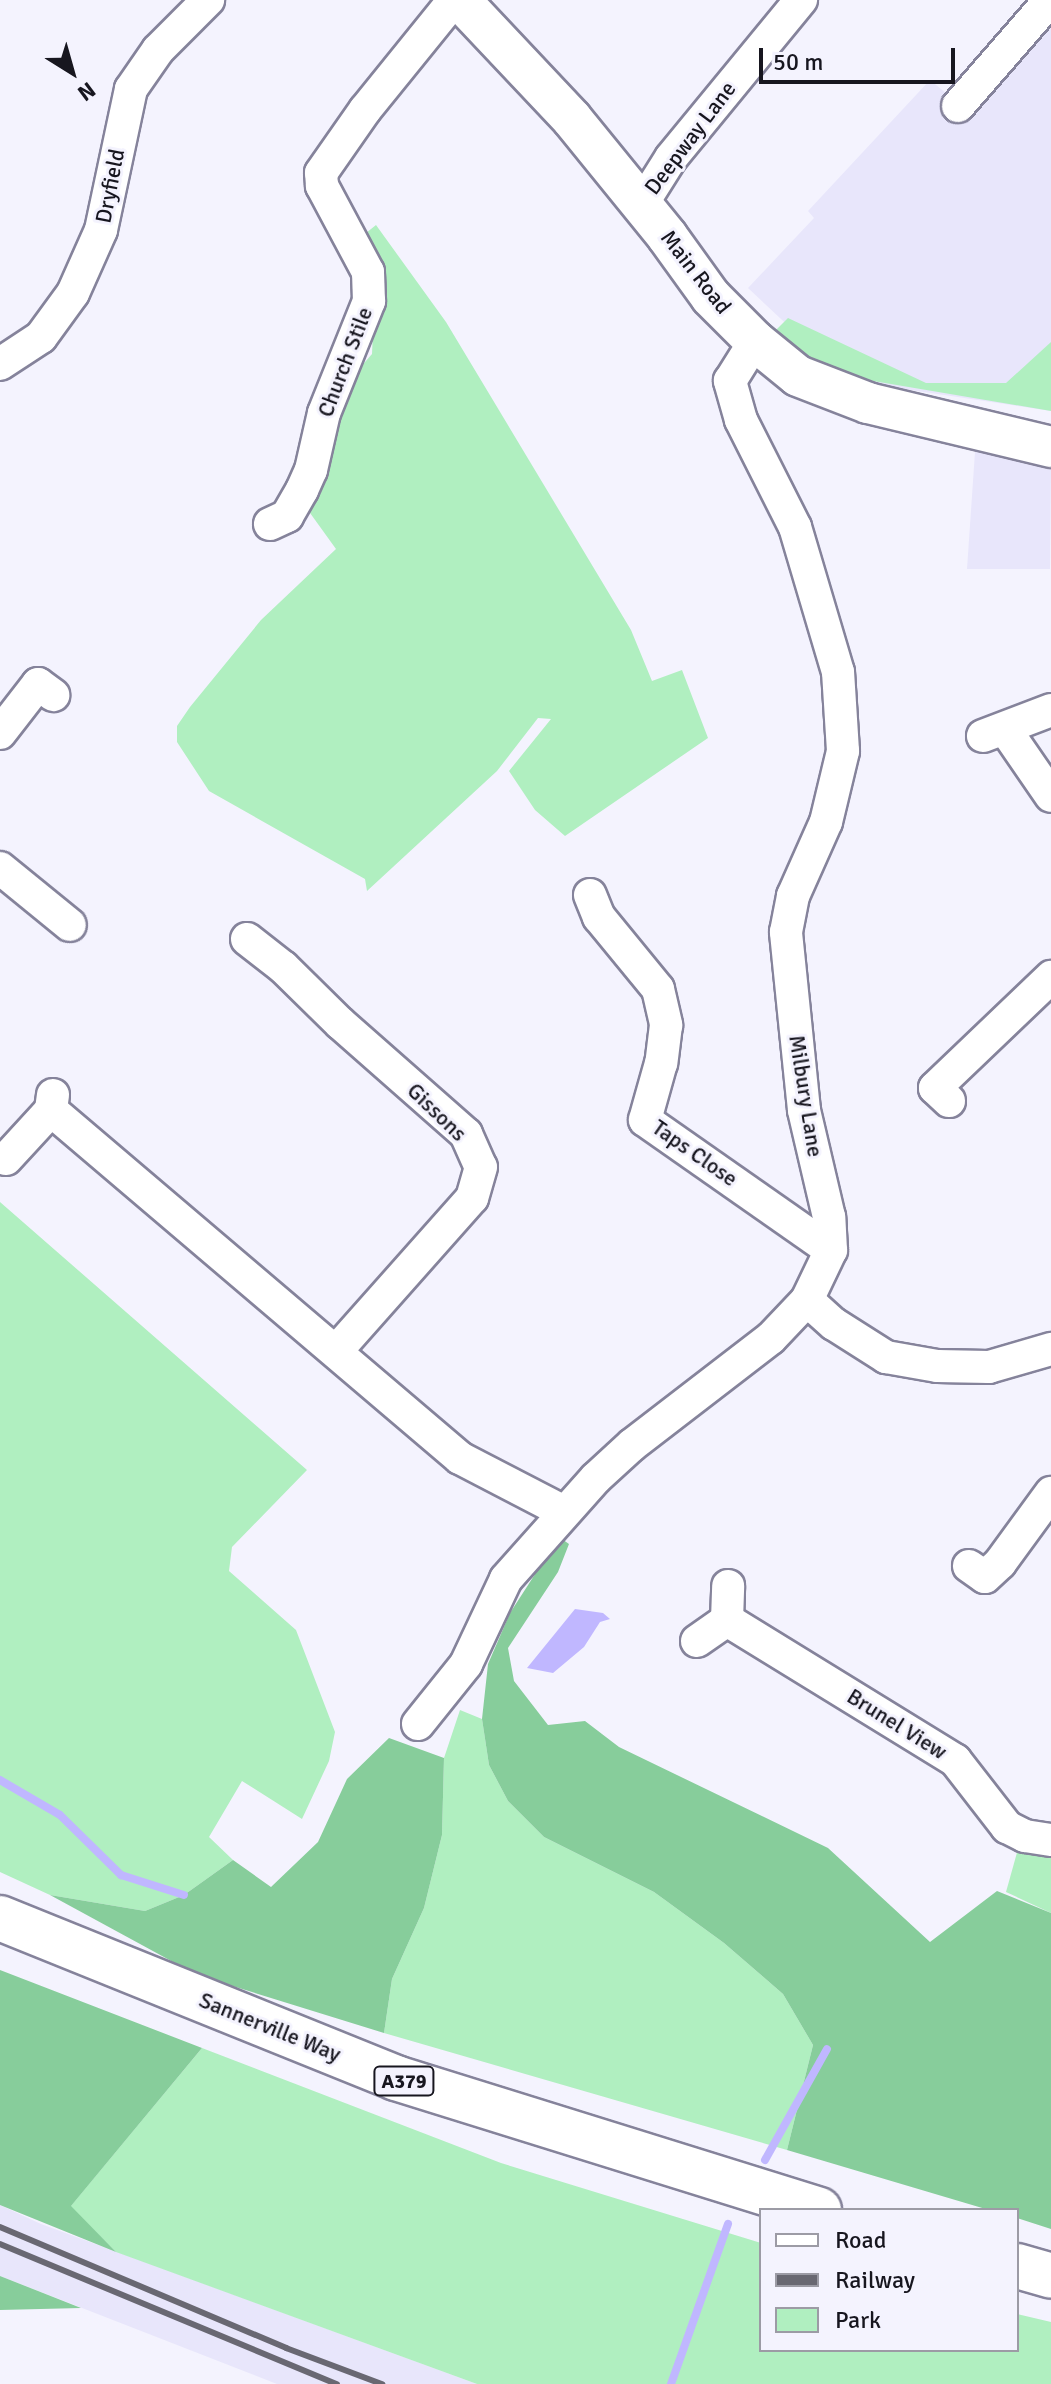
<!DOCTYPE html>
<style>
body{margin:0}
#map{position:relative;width:1051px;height:2384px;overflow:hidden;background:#f4f3fe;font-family:Signika,sans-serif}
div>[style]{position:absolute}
.built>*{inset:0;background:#e8e6fb}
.green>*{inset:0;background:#b0efc0}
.forest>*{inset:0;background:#87cd9b}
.water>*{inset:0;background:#c0b7ff}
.stream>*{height:8px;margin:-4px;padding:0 4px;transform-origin:4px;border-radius:4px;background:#c0b7ff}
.roads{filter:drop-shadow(2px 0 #85839b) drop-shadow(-2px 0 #85839b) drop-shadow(0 2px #85839b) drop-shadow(0 -2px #85839b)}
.minor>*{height:32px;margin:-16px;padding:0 16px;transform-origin:16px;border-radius:16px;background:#fff}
.tertiary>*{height:40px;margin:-20px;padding:0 20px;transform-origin:20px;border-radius:20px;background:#fff}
.primary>*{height:44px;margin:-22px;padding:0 22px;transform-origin:22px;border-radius:22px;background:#fff}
.rail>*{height:6px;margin:-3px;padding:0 3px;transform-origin:3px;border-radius:3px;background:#696872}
span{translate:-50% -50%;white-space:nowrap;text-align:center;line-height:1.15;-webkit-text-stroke:6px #f4f3fe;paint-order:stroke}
.shield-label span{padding:2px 6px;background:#f4f3fe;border:2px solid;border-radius:6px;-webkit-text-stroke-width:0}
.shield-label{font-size:20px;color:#17161f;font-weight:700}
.street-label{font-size:22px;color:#17161f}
.legend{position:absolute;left:759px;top:2208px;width:260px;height:144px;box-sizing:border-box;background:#f4f3fe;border:2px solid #9c9ba5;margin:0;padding:10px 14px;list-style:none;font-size:24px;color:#17161f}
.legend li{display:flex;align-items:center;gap:16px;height:40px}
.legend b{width:40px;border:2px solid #9c9ba5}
.north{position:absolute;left:32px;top:32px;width:80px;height:80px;-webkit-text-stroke:6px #f4f3fe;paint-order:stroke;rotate:143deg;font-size:22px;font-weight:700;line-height:32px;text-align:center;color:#17161f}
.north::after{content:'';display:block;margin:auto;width:28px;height:36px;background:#17161f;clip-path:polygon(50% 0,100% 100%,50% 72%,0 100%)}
.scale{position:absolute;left:759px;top:48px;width:196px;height:36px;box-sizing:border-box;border:4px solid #17161f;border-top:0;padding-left:10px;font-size:24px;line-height:28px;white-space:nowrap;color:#17161f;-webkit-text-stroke:6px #f4f3fe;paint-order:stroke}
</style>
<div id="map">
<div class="built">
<i style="clip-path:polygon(1051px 10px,1051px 411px,884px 386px,796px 333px,748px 288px,814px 218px,808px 211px,930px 80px,963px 107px)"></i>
<i style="clip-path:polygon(975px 452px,1051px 460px,1050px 569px,967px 569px)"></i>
<i style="clip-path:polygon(0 2205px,41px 2224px,477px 2384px,277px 2384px,0 2276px)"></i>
</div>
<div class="green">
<i style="clip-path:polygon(376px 225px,446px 322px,631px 630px,652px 681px,682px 670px,708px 738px,565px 836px,535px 810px,509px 771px,551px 719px,538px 718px,497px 771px,367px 891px,365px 879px,209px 791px,177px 742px,177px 726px,190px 707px,261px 620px,336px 549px,305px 506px,331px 455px,328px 446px,344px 386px,372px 354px,373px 331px,361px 237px)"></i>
<i style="clip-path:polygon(788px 318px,926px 383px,1006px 383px,1051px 342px,1051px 411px,814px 371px,772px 334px)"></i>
<i style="clip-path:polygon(0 1202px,307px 1470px,232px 1547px,229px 1571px,296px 1630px,335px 1732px,329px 1761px,302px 1819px,242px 1781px,209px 1837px,233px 1860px,184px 1895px,145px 1911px,50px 1895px,0 1872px)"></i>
<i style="clip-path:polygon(460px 1710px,482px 1719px,489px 1765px,508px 1801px,544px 1837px,654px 1892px,724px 1943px,783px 1994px,813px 2045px,787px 2150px,384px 2033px,392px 1979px,424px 1908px,442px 1835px,444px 1758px)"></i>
<i style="clip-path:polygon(1018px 1849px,1051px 1852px,1051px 1913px,1006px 1892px)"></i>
<i style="clip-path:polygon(202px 2048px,501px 2163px,761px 2243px,761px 2350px,1017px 2350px,1017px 2314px,1051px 2322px,1051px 2384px,477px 2384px,116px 2252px,70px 2207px)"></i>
</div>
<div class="forest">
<i style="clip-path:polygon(559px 1537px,569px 1544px,558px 1572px,508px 1648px,514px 1681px,548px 1725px,585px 1721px,619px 1747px,828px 1848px,930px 1942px,997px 1891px,1051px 1913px,1051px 2229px,1017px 2218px,1017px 2210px,989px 2210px,787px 2150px,813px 2045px,783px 1994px,724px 1943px,654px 1892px,544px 1837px,508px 1801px,489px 1765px,482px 1719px,488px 1664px,510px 1613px)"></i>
<i style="clip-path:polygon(389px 1738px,444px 1758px,442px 1835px,424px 1908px,392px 1979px,384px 2033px,197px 1975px,50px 1895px,145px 1911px,184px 1895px,233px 1860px,271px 1887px,318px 1842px,347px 1779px)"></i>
<i style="clip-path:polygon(0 1970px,202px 2048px,71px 2206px,116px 2252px,0 2205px)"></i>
<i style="clip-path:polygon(0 2276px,81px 2308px,0 2310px)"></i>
</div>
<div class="water">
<i style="clip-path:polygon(575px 1609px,603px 1613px,610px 1619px,600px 1622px,584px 1647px,553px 1673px,527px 1668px)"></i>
</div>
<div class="stream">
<i style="left:0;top:1780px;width:69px;rotate:30.3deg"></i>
<i style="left:60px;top:1815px;width:86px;rotate:44.5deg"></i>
<i style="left:121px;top:1875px;width:66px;rotate:17.6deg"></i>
<i style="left:765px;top:2160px;width:127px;rotate:-60.8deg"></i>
<i style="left:671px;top:2384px;width:170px;rotate:-70.4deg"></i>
</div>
<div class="roads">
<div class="minor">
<i style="left:958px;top:106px;width:140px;rotate:-49deg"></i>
<i style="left:642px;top:204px;width:54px;rotate:-57.8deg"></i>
<i style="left:671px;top:158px;width:205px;rotate:-50.6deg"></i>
<i style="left:0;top:364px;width:49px;rotate:-33.4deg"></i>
<i style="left:41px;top:337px;width:54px;rotate:-54deg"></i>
<i style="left:73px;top:293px;width:69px;rotate:-66deg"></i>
<i style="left:101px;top:230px;width:144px;rotate:-78deg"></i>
<i style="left:131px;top:89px;width:47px;rotate:-55.3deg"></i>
<i style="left:158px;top:50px;width:71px;rotate:-45deg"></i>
<i style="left:270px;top:524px;width:19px;rotate:-25deg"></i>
<i style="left:287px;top:516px;width:30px;rotate:-60deg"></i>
<i style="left:302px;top:490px;width:22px;rotate:-66deg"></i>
<i style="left:311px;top:470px;width:58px;rotate:-77.2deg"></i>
<i style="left:324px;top:413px;width:121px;rotate:-68.1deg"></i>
<i style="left:369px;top:301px;width:29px;rotate:-92deg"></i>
<i style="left:368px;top:272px;width:98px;rotate:-118.1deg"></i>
<i style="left:322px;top:186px;width:13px;rotate:-94deg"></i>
<i style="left:321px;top:173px;width:77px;rotate:-55.1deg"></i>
<i style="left:365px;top:110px;width:141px;rotate:-51deg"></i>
<i style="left:1005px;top:729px;width:81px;rotate:55.5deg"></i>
<i style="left:0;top:733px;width:62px;rotate:-52.2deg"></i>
<i style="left:38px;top:684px;width:19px;rotate:36deg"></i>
<i style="left:983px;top:736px;width:73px;rotate:-20.9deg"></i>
<i style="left:0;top:868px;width:90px;rotate:39.2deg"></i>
<i style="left:590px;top:895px;width:24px;rotate:68deg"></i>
<i style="left:599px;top:917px;width:93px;rotate:50.7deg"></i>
<i style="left:658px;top:989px;width:37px;rotate:77deg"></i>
<i style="left:666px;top:1025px;width:38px;rotate:97deg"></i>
<i style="left:661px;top:1063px;width:59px;rotate:105.7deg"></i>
<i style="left:645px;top:1120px;width:227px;rotate:35deg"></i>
<i style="left:247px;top:939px;width:46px;rotate:37.9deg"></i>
<i style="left:283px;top:967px;width:80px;rotate:44.5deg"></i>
<i style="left:340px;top:1023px;width:168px;rotate:41.4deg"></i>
<i style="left:466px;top:1134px;width:36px;rotate:66deg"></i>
<i style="left:481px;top:1167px;width:32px;rotate:106deg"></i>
<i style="left:472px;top:1198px;width:205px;rotate:131.6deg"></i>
<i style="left:53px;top:1095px;width:15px;rotate:98deg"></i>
<i style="left:51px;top:1110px;width:537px;rotate:40.39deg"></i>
<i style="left:460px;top:1458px;width:117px;rotate:27.4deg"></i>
<i style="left:949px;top:1101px;width:19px;rotate:-137deg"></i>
<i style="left:935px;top:1088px;width:161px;rotate:-43.7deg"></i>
<i style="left:6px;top:1159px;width:67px;rotate:-47.4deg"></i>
<i style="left:807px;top:1300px;width:36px;rotate:42deg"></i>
<i style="left:834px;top:1324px;width:62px;rotate:32.4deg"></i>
<i style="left:886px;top:1357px;width:52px;rotate:10deg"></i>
<i style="left:937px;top:1366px;width:52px;rotate:1.1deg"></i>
<i style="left:989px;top:1367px;width:65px;rotate:-16.2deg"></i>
<i style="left:969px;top:1566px;width:19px;rotate:35deg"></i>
<i style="left:985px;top:1577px;width:21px;rotate:-43deg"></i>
<i style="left:1000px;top:1563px;width:87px;rotate:-53.9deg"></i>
<i style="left:727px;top:1620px;width:34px;rotate:-88deg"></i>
<i style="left:697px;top:1641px;width:37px;rotate:-35deg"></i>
<i style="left:727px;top:1620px;width:268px;rotate:31.6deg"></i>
<i style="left:955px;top:1760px;width:85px;rotate:52.2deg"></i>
<i style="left:1007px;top:1827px;width:20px;rotate:27deg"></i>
<i style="left:1025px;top:1836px;width:26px;rotate:9deg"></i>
<i style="left:418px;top:1724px;width:77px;rotate:-51.3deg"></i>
<i style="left:466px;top:1664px;width:94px;rotate:-64.8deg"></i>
<i style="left:506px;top:1579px;width:135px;rotate:-48.3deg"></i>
<i style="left:596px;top:1478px;width:49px;rotate:-42.5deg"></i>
<i style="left:632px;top:1445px;width:175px;rotate:-37.6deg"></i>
<i style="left:771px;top:1338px;width:52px;rotate:-46.5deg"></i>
<i style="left:807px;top:1300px;width:55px;rotate:-64.4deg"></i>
<i style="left:831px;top:1250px;width:33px;rotate:-93deg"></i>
<i style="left:829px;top:1217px;width:110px;rotate:-103.2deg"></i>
<i style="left:804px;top:1110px;width:179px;rotate:-95.8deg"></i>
<i style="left:786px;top:932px;width:37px;rotate:-79deg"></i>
<i style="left:793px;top:896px;width:81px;rotate:-66deg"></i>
<i style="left:826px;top:822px;width:73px;rotate:-76.5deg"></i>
<i style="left:843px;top:751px;width:79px;rotate:-93.6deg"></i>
<i style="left:838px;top:672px;width:151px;rotate:-106.5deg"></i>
<i style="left:795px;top:527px;width:120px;rotate:-116.8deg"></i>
<i style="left:741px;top:420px;width:41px;rotate:-105.8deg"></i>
<i style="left:730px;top:381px;width:47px;rotate:-58deg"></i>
</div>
<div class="tertiary">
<i style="left:460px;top:0;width:163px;rotate:46.7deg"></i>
<i style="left:572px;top:119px;width:151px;rotate:50.9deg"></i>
<i style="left:667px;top:236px;width:75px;rotate:54.2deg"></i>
<i style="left:711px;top:297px;width:62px;rotate:45deg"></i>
<i style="left:755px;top:341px;width:55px;rotate:39.1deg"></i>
<i style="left:798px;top:376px;width:75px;rotate:21.1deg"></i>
<i style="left:868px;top:403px;width:188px;rotate:13.5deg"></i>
</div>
<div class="primary">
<i style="left:0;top:1918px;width:427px;rotate:22deg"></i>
<i style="left:396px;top:2078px;width:443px;rotate:17.3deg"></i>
<i style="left:1017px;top:2266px;width:35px;rotate:16deg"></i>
</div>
</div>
<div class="rail">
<i style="left:0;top:2227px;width:311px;rotate:22.9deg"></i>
<i style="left:286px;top:2348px;width:103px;rotate:20.6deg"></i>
<i style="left:0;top:2244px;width:365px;rotate:22.6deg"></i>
</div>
<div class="shield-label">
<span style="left:404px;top:2081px">A379</span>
</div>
<div class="street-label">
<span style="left:690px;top:138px;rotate:-53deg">Deepway Lane</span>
<span style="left:110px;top:186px;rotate:-79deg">Dryfield</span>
<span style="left:696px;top:272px;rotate:52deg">Main Road</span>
<span style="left:345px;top:362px;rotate:-69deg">Church Stile</span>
<span style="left:806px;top:1096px;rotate:81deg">Milbury Lane</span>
<span style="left:437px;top:1112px;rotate:44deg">Gissons</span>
<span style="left:695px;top:1153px;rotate:35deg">Taps Close</span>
<span style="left:897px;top:1724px;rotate:32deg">Brunel View</span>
<span style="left:270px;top:2027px;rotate:22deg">Sannerville Way</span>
</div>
<ul class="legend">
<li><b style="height:10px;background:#fff"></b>Road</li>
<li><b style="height:10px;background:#696872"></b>Railway</li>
<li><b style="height:22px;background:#b0efc0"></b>Park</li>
</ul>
<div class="north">N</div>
<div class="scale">50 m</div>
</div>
